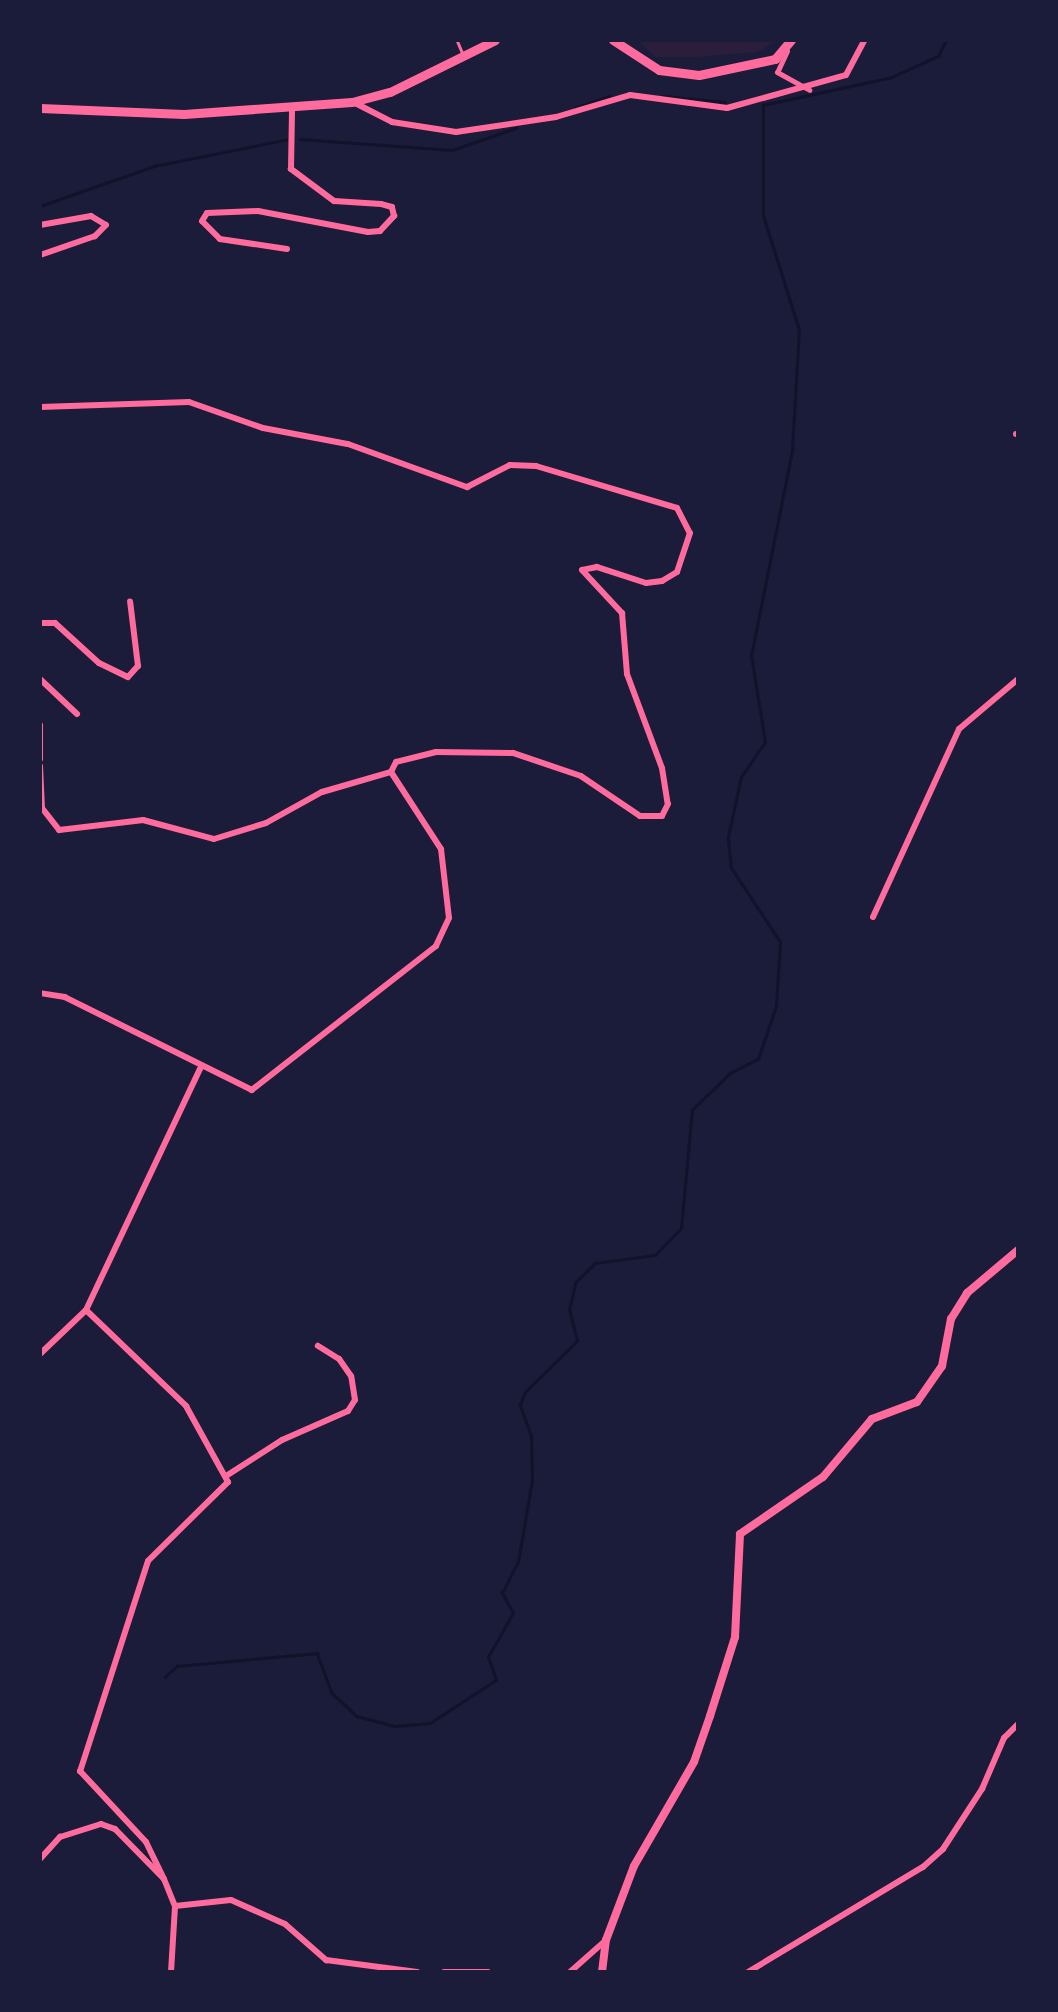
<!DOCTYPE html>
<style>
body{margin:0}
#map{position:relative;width:1058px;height:2012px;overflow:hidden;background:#1b1b3a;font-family:"Source Sans 3",sans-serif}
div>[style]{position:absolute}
.green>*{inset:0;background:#2a1e3b}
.stream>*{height:2.5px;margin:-1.25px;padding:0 1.25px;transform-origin:1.25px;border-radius:1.25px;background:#12122b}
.service>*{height:2.5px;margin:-1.25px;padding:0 1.25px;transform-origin:1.25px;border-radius:1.25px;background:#ff6b9d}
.pedestrian>*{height:5px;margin:-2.5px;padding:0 2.5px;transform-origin:2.5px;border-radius:2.5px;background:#ff6b9d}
.minor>*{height:6px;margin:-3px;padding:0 3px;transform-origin:3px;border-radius:3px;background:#ff6b9d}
.tertiary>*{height:8px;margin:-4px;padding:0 4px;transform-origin:4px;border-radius:4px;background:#ff6b9d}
.secondary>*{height:9px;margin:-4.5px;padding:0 4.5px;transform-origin:4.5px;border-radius:4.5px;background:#ff6b9d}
span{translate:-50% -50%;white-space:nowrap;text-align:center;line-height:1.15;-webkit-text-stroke:8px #1b1b3a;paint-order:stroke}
.frame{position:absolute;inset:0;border:42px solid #1b1b3a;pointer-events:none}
</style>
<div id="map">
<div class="green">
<i style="clip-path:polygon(637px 40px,778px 40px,757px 52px,697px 57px,656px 57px)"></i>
</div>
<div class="stream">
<i style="left:663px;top:96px;width:62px;rotate:5.5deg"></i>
<i style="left:575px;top:108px;width:37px;rotate:-19deg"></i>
<i style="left:300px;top:139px;width:152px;rotate:4.1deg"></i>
<i style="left:452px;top:150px;width:68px;rotate:-19deg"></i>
<i style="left:40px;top:206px;width:121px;rotate:-19.3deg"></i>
<i style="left:154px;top:166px;width:138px;rotate:-11.3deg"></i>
<i style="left:165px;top:1677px;width:16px;rotate:-43deg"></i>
<i style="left:177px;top:1666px;width:141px;rotate:-5.3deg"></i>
<i style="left:317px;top:1653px;width:43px;rotate:69.4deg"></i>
<i style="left:332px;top:1693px;width:34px;rotate:43deg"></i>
<i style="left:357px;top:1716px;width:39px;rotate:15deg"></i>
<i style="left:395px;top:1726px;width:35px;rotate:-5deg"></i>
<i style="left:430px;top:1723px;width:79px;rotate:-33.1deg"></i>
<i style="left:496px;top:1680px;width:24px;rotate:-109deg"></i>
<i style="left:488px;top:1657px;width:51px;rotate:-60.4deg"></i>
<i style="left:513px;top:1613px;width:23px;rotate:-119deg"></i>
<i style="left:502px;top:1593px;width:35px;rotate:-63deg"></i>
<i style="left:518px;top:1562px;width:83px;rotate:-80.3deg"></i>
<i style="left:532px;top:1480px;width:44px;rotate:-91.3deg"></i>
<i style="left:531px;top:1436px;width:33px;rotate:-110deg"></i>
<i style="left:520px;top:1405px;width:14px;rotate:-69deg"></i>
<i style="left:525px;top:1392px;width:73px;rotate:-44.4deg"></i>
<i style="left:577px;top:1341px;width:32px;rotate:-104deg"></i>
<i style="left:569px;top:1310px;width:28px;rotate:-77deg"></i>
<i style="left:575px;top:1283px;width:28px;rotate:-45deg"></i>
<i style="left:595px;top:1263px;width:61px;rotate:-7.6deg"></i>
<i style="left:655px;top:1255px;width:37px;rotate:-46deg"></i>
<i style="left:681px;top:1228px;width:119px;rotate:-84.7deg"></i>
<i style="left:692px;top:1110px;width:53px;rotate:-44.2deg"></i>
<i style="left:730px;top:1073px;width:31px;rotate:-27deg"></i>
<i style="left:758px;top:1059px;width:56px;rotate:-71.2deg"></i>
<i style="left:776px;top:1006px;width:64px;rotate:-86.4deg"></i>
<i style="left:780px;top:942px;width:89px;rotate:-123.5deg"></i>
<i style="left:731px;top:868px;width:31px;rotate:-96deg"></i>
<i style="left:728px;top:837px;width:61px;rotate:-77.8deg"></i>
<i style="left:741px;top:777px;width:42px;rotate:-55.6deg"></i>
<i style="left:765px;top:742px;width:87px;rotate:-99.2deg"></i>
<i style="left:751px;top:656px;width:210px;rotate:-78.7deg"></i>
<i style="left:792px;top:450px;width:120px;rotate:-86.7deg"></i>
<i style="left:799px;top:330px;width:120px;rotate:-107.5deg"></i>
<i style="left:763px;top:216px;width:111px;rotate:-90deg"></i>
<i style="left:763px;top:105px;width:132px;rotate:-12.2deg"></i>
<i style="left:892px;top:77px;width:51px;rotate:-24.5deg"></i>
<i style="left:938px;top:56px;width:18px;rotate:-63deg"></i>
</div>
<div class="service">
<i style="left:457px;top:40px;width:15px;rotate:67deg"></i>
</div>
<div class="pedestrian">
<i style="left:787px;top:51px;width:23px;rotate:115deg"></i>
<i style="left:777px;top:72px;width:37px;rotate:29deg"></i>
</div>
<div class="minor">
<i style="left:355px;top:103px;width:42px;rotate:27.2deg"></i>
<i style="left:392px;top:122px;width:65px;rotate:8.9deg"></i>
<i style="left:456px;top:132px;width:101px;rotate:-8.5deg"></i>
<i style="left:556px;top:117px;width:77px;rotate:-16.6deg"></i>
<i style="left:630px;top:95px;width:98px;rotate:7.6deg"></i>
<i style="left:727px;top:108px;width:123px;rotate:-15.5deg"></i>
<i style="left:846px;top:75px;width:40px;rotate:-62deg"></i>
<i style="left:40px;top:225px;width:52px;rotate:-10deg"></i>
<i style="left:91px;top:216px;width:17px;rotate:31deg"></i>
<i style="left:106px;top:225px;width:16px;rotate:135deg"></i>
<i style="left:95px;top:236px;width:58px;rotate:160.9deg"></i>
<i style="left:287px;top:249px;width:68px;rotate:-171.5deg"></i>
<i style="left:220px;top:239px;width:25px;rotate:-135deg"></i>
<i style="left:202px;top:221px;width:9px;rotate:-58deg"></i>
<i style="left:207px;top:213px;width:51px;rotate:-2.2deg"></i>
<i style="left:258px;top:211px;width:112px;rotate:10.8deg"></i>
<i style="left:368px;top:232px;width:12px;rotate:-5deg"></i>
<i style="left:380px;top:231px;width:21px;rotate:-47deg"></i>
<i style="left:394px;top:216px;width:9px;rotate:-103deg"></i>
<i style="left:392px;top:207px;width:11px;rotate:-165deg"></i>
<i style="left:381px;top:204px;width:47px;rotate:-176.3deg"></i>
<i style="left:334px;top:201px;width:54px;rotate:-143.3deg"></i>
<i style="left:291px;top:169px;width:60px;rotate:-89deg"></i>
<i style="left:40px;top:407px;width:149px;rotate:-1.9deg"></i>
<i style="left:189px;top:402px;width:78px;rotate:19.4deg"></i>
<i style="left:263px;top:428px;width:86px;rotate:10.7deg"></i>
<i style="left:348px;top:444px;width:127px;rotate:19.9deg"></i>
<i style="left:467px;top:487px;width:48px;rotate:-27.1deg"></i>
<i style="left:510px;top:465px;width:26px;rotate:2deg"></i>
<i style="left:536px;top:466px;width:147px;rotate:16.6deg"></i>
<i style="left:677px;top:508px;width:28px;rotate:63deg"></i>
<i style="left:690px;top:533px;width:41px;rotate:108.4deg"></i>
<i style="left:677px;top:572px;width:17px;rotate:149deg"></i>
<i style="left:662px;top:581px;width:16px;rotate:173deg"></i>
<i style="left:646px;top:583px;width:52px;rotate:-161.9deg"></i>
<i style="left:597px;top:567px;width:15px;rotate:169deg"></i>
<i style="left:582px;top:570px;width:59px;rotate:47.1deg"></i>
<i style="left:622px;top:613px;width:61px;rotate:85.3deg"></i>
<i style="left:627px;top:674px;width:100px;rotate:69.6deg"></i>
<i style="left:662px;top:768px;width:36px;rotate:81deg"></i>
<i style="left:668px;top:804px;width:13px;rotate:117deg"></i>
<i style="left:662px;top:816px;width:22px;rotate:180deg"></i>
<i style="left:640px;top:816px;width:71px;rotate:-145.9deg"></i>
<i style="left:581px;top:776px;width:72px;rotate:-161.3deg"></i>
<i style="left:513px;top:753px;width:77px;rotate:-179.3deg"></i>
<i style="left:436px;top:752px;width:41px;rotate:166deg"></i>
<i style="left:396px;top:762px;width:11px;rotate:117deg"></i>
<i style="left:391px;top:772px;width:92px;rotate:57deg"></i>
<i style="left:441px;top:849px;width:69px;rotate:83.4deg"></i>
<i style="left:449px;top:918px;width:31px;rotate:115deg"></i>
<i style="left:436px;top:946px;width:234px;rotate:142deg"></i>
<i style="left:252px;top:1090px;width:209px;rotate:-153.6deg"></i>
<i style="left:65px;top:997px;width:25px;rotate:-171deg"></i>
<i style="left:1016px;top:434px;width:2px"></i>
<i style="left:40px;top:623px;width:15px"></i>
<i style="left:55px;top:623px;width:59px;rotate:42.3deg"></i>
<i style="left:99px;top:663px;width:32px;rotate:26deg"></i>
<i style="left:128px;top:677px;width:15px;rotate:-48deg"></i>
<i style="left:138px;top:666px;width:65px;rotate:-97deg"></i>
<i style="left:40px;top:679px;width:51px;rotate:43.4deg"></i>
<i style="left:40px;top:725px;width:34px;rotate:90deg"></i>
<i style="left:40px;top:766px;width:42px;rotate:87.3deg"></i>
<i style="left:42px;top:808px;width:28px;rotate:52deg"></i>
<i style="left:59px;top:830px;width:85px;rotate:-6.8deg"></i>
<i style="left:143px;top:820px;width:73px;rotate:15deg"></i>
<i style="left:214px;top:839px;width:54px;rotate:-17.1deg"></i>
<i style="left:266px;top:823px;width:64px;rotate:-29deg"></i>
<i style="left:322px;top:792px;width:72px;rotate:-16.2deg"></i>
<i style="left:873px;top:917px;width:207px;rotate:-65.4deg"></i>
<i style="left:959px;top:729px;width:77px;rotate:-40.3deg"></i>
<i style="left:86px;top:1310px;width:139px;rotate:43.8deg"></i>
<i style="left:186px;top:1406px;width:87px;rotate:61.1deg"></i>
<i style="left:228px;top:1482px;width:112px;rotate:135.4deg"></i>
<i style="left:148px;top:1561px;width:221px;rotate:107.9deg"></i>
<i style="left:80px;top:1771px;width:97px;rotate:47.1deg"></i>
<i style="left:146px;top:1842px;width:41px;rotate:64.1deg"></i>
<i style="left:40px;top:1354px;width:64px;rotate:-43.7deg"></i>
<i style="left:86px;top:1310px;width:267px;rotate:-64.7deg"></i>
<i style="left:226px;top:1476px;width:67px;rotate:-32.7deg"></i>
<i style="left:282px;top:1440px;width:72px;rotate:-23.7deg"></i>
<i style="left:348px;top:1411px;width:13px;rotate:-58deg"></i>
<i style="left:355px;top:1400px;width:24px;rotate:-99deg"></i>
<i style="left:351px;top:1376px;width:21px;rotate:-125deg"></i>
<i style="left:339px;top:1359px;width:25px;rotate:-148deg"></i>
<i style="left:40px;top:1859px;width:30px;rotate:-48deg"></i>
<i style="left:60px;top:1837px;width:43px;rotate:-17.6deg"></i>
<i style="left:101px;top:1824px;width:15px;rotate:20deg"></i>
<i style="left:115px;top:1829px;width:70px;rotate:45.6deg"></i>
<i style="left:164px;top:1879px;width:29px;rotate:68deg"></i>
<i style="left:175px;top:1906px;width:56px;rotate:-6.1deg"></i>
<i style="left:231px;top:1900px;width:59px;rotate:24deg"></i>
<i style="left:285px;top:1924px;width:55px;rotate:41.3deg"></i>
<i style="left:326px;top:1960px;width:92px;rotate:7.5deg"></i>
<i style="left:171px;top:1972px;width:66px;rotate:-86.5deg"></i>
<i style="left:444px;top:1972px;width:44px"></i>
<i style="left:570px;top:1972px;width:48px;rotate:-41.6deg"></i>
<i style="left:748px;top:1972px;width:204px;rotate:-31deg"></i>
<i style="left:923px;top:1867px;width:27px;rotate:-42deg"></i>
<i style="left:943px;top:1849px;width:72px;rotate:-57deg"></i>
<i style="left:982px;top:1789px;width:56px;rotate:-66.7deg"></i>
<i style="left:1004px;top:1738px;width:20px;rotate:-45deg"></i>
</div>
<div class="tertiary">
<i style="left:602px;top:1972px;width:32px;rotate:-83deg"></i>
<i style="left:606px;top:1940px;width:79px;rotate:-69.3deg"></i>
<i style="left:634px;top:1866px;width:120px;rotate:-60deg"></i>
<i style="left:694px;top:1762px;width:49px;rotate:-70.8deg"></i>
<i style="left:710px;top:1716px;width:83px;rotate:-72.4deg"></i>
<i style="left:735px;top:1637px;width:103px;rotate:-87.2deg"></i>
<i style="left:740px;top:1534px;width:101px;rotate:-34.5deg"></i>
<i style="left:823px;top:1477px;width:76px;rotate:-49.8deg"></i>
<i style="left:872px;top:1419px;width:48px;rotate:-20.7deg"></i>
<i style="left:917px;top:1402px;width:44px;rotate:-55.2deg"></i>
<i style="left:942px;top:1366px;width:48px;rotate:-79.2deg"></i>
<i style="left:951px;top:1319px;width:31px;rotate:-58deg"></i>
<i style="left:967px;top:1293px;width:67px;rotate:-40.1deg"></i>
</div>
<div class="secondary">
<i style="left:613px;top:40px;width:55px;rotate:33.1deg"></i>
<i style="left:659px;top:70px;width:40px;rotate:7.1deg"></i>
<i style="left:699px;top:75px;width:78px;rotate:-11.9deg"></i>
<i style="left:775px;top:59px;width:25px;rotate:-50deg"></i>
<i style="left:40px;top:108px;width:144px;rotate:2.4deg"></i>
<i style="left:184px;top:114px;width:168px;rotate:-4.1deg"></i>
<i style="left:352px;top:102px;width:39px;rotate:-15deg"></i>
<i style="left:390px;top:92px;width:117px;rotate:-26.3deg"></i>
</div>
<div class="frame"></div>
</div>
